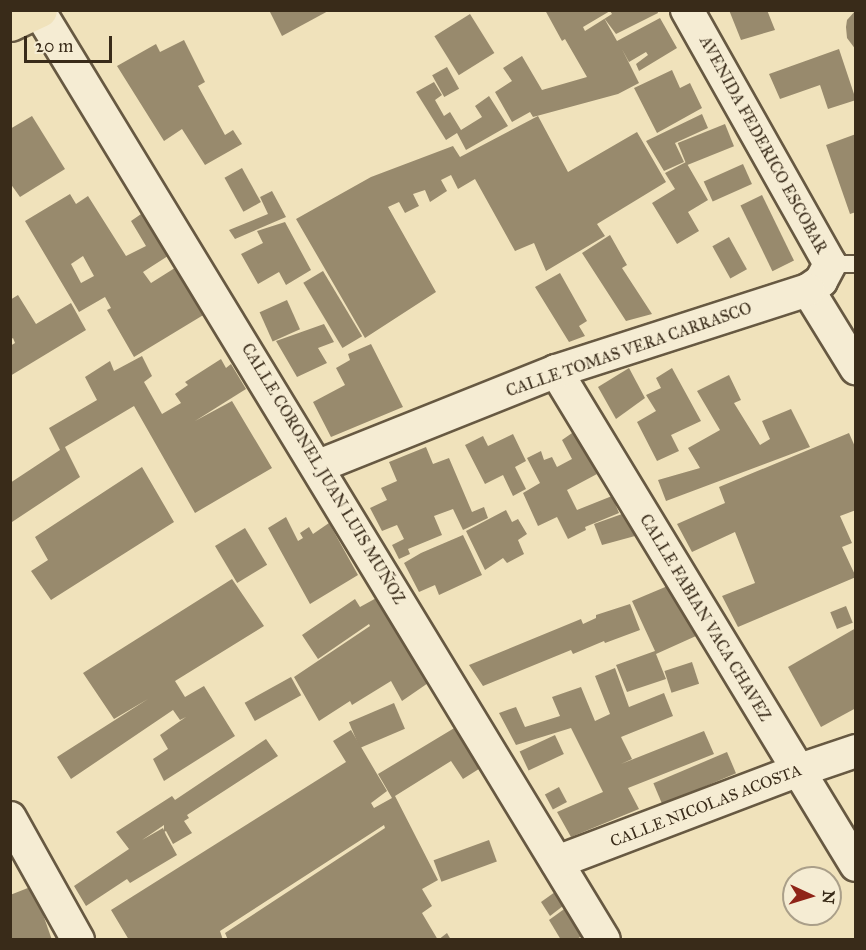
<!DOCTYPE html>
<meta charset="utf-8">
<style>
body{margin:0}
#map{position:relative;width:866px;height:950px;overflow:hidden;background:#f0e2bb;font-family:"IM FELL Great Primer",serif}
div>[style]{position:absolute}
.building>*{inset:0;background:#988a6d;transform-origin:0 0}
.roads{filter:drop-shadow(2px 0 #675942) drop-shadow(-2px 0 #675942) drop-shadow(0 2px #675942) drop-shadow(0 -2px #675942)}
.lane>*{height:16px;margin:-8px;padding:0 8px;transform-origin:8px;border-radius:8px;background:#f5ecd3}
.street>*{height:32px;margin:-16px;padding:0 16px;transform-origin:16px;border-radius:16px;background:#f5ecd3}
.highway>*{height:33px;margin:-16.5px;padding:0 16.5px;transform-origin:16.5px;border-radius:16.5px;background:#f0e2bb}
span{translate:-50% -50%;white-space:nowrap;text-align:center;line-height:1.15;-webkit-text-stroke:4.5px #f5ecd3;paint-order:stroke}
.street-label{font-size:16px;color:#392b19}
.frame{position:absolute;inset:0;border:12px solid #392b19;pointer-events:none}
.north{position:absolute;left:782px;top:866px;width:60px;height:60px;box-sizing:border-box;background:#f5ecd3;border:2px solid #aa9f89;border-radius:50%;rotate:94deg;font-size:16px;font-weight:700;line-height:24px;text-align:center;color:#392b19}
.north::after{content:'';display:block;margin:auto;width:21px;height:27px;background:#8f2418;clip-path:polygon(50% 0,100% 100%,50% 72%,0 100%)}
.scale{position:absolute;left:24px;top:36px;width:88px;height:27px;box-sizing:border-box;border:3px solid #392b19;border-top:0;padding-left:8px;font-size:18px;line-height:21px;white-space:nowrap;color:#392b19;-webkit-text-stroke:4px #f5ecd3;paint-order:stroke}
</style>
<div id="map">
<div class="building">
<i style="clip-path:polygon(269px 10px,330px 10px,282px 36px)"></i>
<i style="clip-path:polygon(evenodd,545px 10px,657px 10px,658px 13px,616px 34px,604px 18px,617px 41px,660px 18px,677px 48px,639px 71px,636px 64px,648px 55px,646px 52px,629px 62px,622px 49px,639px 83px,618px 94px,533px 117px,530px 112px,512px 122px,495px 92px,512px 81px,503px 68px,522px 56px,542px 90px,587px 77px,565px 39px,562px 41px,545px 10px,610px 11px,612px 14px,585px 31px,583px 27px,610px 11px)"></i>
<i style="clip-path:polygon(729px 10px,767px 10px,775px 30px,741px 40px)"></i>
<i style="clip-path:polygon(856px 10px,856px 50px,847px 38px,846px 27px,847px 20px)"></i>
<i style="left:470px;top:14px;width:46px;height:42px;rotate:58deg"></i>
<i style="clip-path:polygon(184px 40px,205px 82px,198px 86px,225px 135px,233px 130px,242px 144px,205px 165px,182px 129px,164px 141px,117px 66px,156px 44px,160px 52px)"></i>
<i style="clip-path:polygon(839px 49px,856px 100px,828px 109px,820px 85px,780px 99px,769px 74px)"></i>
<i style="left:447px;top:67px;width:25px;height:17px;rotate:61deg"></i>
<i style="clip-path:polygon(672px 70px,680px 88px,690px 83px,702px 108px,657px 133px,634px 88px)"></i>
<i style="clip-path:polygon(434px 82px,442px 95px,435px 100px,444px 116px,450px 112px,461px 130px,482px 117px,475px 106px,489px 96px,508px 126px,466px 150px,457px 133px,446px 140px,416px 92px)"></i>
<i style="clip-path:polygon(702px 114px,708px 128px,675px 143px,684px 162px,664px 171px,646px 141px)"></i>
<i style="clip-path:polygon(32px 116px,65px 169px,20px 197px,10px 183px,10px 129px)"></i>
<i style="clip-path:polygon(538px 116px,568px 172px,637px 132px,666px 182px,597px 224px,605px 236px,546px 271px,534px 243px,515px 251px,475px 179px,458px 189px,451px 175px,441px 180px,447px 191px,430px 202px,425px 190px,413px 194px,419px 206px,405px 213px,399px 202px,388px 207px,436px 292px,365px 338px,296px 219px,371px 177px,453px 146px,460px 157px)"></i>
<i style="left:725px;top:124px;width:24px;height:51px;rotate:68deg"></i>
<i style="clip-path:polygon(856px 134px,856px 212px,850px 214px,826px 145px)"></i>
<i style="clip-path:polygon(686px 162px,708px 200px,688px 212px,699px 231px,677px 244px,652px 203px,675px 189px,665px 173px)"></i>
<i style="left:743px;top:164px;width:22px;height:43px;rotate:66deg"></i>
<i style="left:242px;top:168px;width:39px;height:20px;rotate:61deg"></i>
<i style="clip-path:polygon(272px 191px,286px 217px,235px 239px,229px 230px,268px 214px,260px 197px)"></i>
<i style="clip-path:polygon(evenodd,70px 194px,76px 204px,88px 196px,126px 256px,146px 246px,131px 221px,144px 212px,171px 254px,143px 272px,151px 283px,178px 266px,205px 314px,134px 357px,107px 310px,111px 308px,105px 297px,79px 312px,25px 221px,70px 194px,83px 256px,94px 276px,81px 283px,71px 264px,83px 256px)"></i>
<i style="left:762px;top:195px;width:73px;height:24px;rotate:64deg"></i>
<i style="clip-path:polygon(285px 222px,311px 270px,286px 285px,279px 272px,258px 284px,241px 254px,263px 243px,257px 231px)"></i>
<i style="clip-path:polygon(610px 235px,627px 265px,622px 268px,652px 314px,626px 321px,582px 253px)"></i>
<i style="left:729px;top:237px;width:37px;height:19px;rotate:61deg"></i>
<i style="left:323px;top:271px;width:76px;height:23px;rotate:59deg"></i>
<i style="clip-path:polygon(560px 273px,587px 321px,579px 326px,585px 336px,569px 342px,535px 287px)"></i>
<i style="clip-path:polygon(18px 295px,36px 324px,71px 303px,86px 330px,10px 376px,10px 346px,15px 343px,13px 338px,10px 340px,10px 300px)"></i>
<i style="left:287px;top:300px;width:32px;height:30px;rotate:66deg"></i>
<i style="clip-path:polygon(324px 324px,334px 342px,318px 348px,327px 363px,297px 377px,276px 341px)"></i>
<i style="clip-path:polygon(371px 344px,403px 407px,331px 437px,313px 402px,345px 385px,336px 368px,350px 360px,348px 354px)"></i>
<i style="clip-path:polygon(142px 356px,152px 376px,144px 382px,162px 414px,181px 403px,175px 394px,188px 385px,185px 382px,221px 359px,226px 368px,231px 364px,246px 389px,195px 421px,232px 401px,272px 468px,195px 513px,134px 406px,65px 447px,80px 477px,12px 522px,10px 483px,60px 450px,49px 428px,97px 400px,85px 377px,110px 361px,114px 371px)"></i>
<i style="clip-path:polygon(629px 368px,645px 398px,616px 419px,598px 387px)"></i>
<i style="clip-path:polygon(672px 368px,701px 421px,671px 435px,679px 451px,657px 461px,637px 422px,656px 411px,646px 395px,661px 388px,656px 378px)"></i>
<i style="clip-path:polygon(729px 375px,741px 400px,734px 403px,760px 445px,770px 439px,762px 421px,791px 409px,810px 447px,666px 501px,658px 480px,700px 468px,688px 448px,720px 430px,697px 391px)"></i>
<i style="clip-path:polygon(575px 431px,597px 474px,567px 490px,577px 510px,612px 496px,619px 513px,585px 527px,586px 530px,568px 539px,557px 517px,538px 526px,523px 493px,540px 483px,527px 458px,541px 451px,544px 460px,552px 457px,557px 467px,572px 459px,562px 440px)"></i>
<i style="clip-path:polygon(849px 433px,856px 449px,856px 510px,840px 516px,852px 543px,842px 547px,856px 577px,738px 627px,722px 596px,755px 583px,735px 532px,692px 552px,677px 524px,725px 503px,719px 487px)"></i>
<i style="clip-path:polygon(513px 434px,526px 461px,515px 467px,526px 489px,513px 496px,503px 475px,485px 484px,465px 445px,483px 436px,488px 446px)"></i>
<i style="clip-path:polygon(426px 447px,433px 464px,449px 458px,472px 512px,484px 507px,488px 518px,463px 530px,453px 509px,434px 516px,442px 535px,408px 549px,410px 554px,399px 559px,392px 545px,404px 539px,397px 525px,382px 531px,370px 508px,387px 500px,381px 488px,397px 481px,389px 462px)"></i>
<i style="clip-path:polygon(142px 467px,174px 522px,51px 600px,31px 571px,48px 560px,35px 537px)"></i>
<i style="clip-path:polygon(506px 510px,512px 522px,518px 519px,527px 534px,518px 540px,524px 554px,507px 563px,503px 558px,485px 570px,466px 531px)"></i>
<i style="clip-path:polygon(622px 514px,635px 536px,602px 545px,594px 524px)"></i>
<i style="clip-path:polygon(286px 517px,298px 541px,303px 538px,300px 533px,309px 527px,313px 534px,329px 523px,358px 575px,310px 604px,268px 528px)"></i>
<i style="left:245px;top:528px;width:43px;height:35px;rotate:59deg"></i>
<i style="clip-path:polygon(463px 535px,482px 575px,439px 595px,435px 585px,419px 592px,404px 563px,421px 553px)"></i>
<i style="clip-path:polygon(232px 579px,264px 626px,175px 681px,185px 697px,204px 686px,235px 736px,164px 781px,153px 759px,168px 749px,160px 735px,186px 717px,180px 720px,173px 710px,71px 779px,57px 757px,148px 699px,114px 719px,83px 673px)"></i>
<i style="clip-path:polygon(670px 585px,696px 636px,656px 654px,666px 679px,627px 692px,616px 665px,655px 651px,632px 601px)"></i>
<i style="clip-path:polygon(380px 596px,431px 681px,402px 701px,391px 681px,352px 705px,350px 701px,319px 721px,294px 677px,370px 626px,369px 624px,318px 659px,302px 635px,355px 599px,360px 607px)"></i>
<i style="clip-path:polygon(630px 604px,640px 630px,605px 643px,604px 641px,573px 654px,571px 650px,483px 686px,469px 665px,581px 619px,583px 624px,596px 618px,596px 615px)"></i>
<i style="left:846px;top:606px;width:18px;height:17px;rotate:68deg"></i>
<i style="clip-path:polygon(856px 628px,856px 708px,821px 727px,788px 667px)"></i>
<i style="left:692px;top:662px;width:23px;height:29px;rotate:72deg"></i>
<i style="clip-path:polygon(615px 668px,629px 707px,664px 693px,673px 716px,621px 737px,632px 759px,621px 764px,704px 731px,714px 754px,628px 788px,639px 809px,571px 837px,557px 812px,603px 792px,571px 728px,516px 745px,499px 713px,516px 707px,525px 727px,560px 716px,552px 697px,581px 687px,595px 721px,610px 714px,595px 676px)"></i>
<i style="left:291px;top:677px;width:21px;height:53px;rotate:61deg"></i>
<i style="left:394px;top:703px;width:28px;height:49px;rotate:67deg"></i>
<i style="clip-path:polygon(456px 727px,482px 767px,463px 779px,451px 761px,395px 796px,438px 880px,422px 889px,432px 906px,422px 913px,438px 940px,228px 940px,225px 933px,385px 828px,384px 825px,220px 931px,223px 940px,129px 940px,111px 910px,346px 762px,333px 741px,351px 730px,387px 791px,371px 803px,374px 808px,392px 798px,378px 774px)"></i>
<i style="left:555px;top:735px;width:21px;height:39px;rotate:65deg"></i>
<i style="clip-path:polygon(266px 739px,278px 756px,187px 815px,189px 818px,184px 821px,192px 833px,173px 844px,166px 831px,164px 832px,164px 825px,142px 840px,163px 828px,166px 835px,177px 855px,130px 883px,127px 879px,86px 906px,74px 886px,129px 849px,116px 832px,172px 796px,175px 800px)"></i>
<i style="left:727px;top:752px;width:23px;height:80px;rotate:67deg"></i>
<i style="left:559px;top:787px;width:17px;height:16px;rotate:62deg"></i>
<i style="left:489px;top:840px;width:23px;height:59px;rotate:70deg"></i>
<i style="clip-path:polygon(33px 886px,52px 940px,10px 940px,10px 895px)"></i>
<i style="clip-path:polygon(555px 892px,563px 906px,550px 916px,541px 902px)"></i>
<i style="clip-path:polygon(567px 907px,584px 934px,576px 940px,561px 940px,549px 920px)"></i>
<i style="clip-path:polygon(447px 933px,451px 940px,438px 940px)"></i>
</div>
<div class="roads">
<div class="lane">
<i style="left:830px;top:264px;width:26px"></i>
</div>
<div class="street">
<i style="left:687px;top:10px;width:291px;rotate:60.6deg"></i>
<i style="left:830px;top:264px;width:19px;rotate:118deg"></i>
<i style="left:821px;top:281px;width:16px;rotate:145deg"></i>
<i style="left:808px;top:290px;width:92px;rotate:58.4deg"></i>
<i style="left:39px;top:11px;width:1087px;rotate:58.69deg"></i>
<i style="left:556px;top:371px;width:578px;rotate:58.73deg"></i>
<i style="left:319px;top:466px;width:255px;rotate:-21.8deg"></i>
<i style="left:556px;top:371px;width:265px;rotate:-17.8deg"></i>
<i style="left:10px;top:818px;width:140px;rotate:60.9deg"></i>
<i style="left:557px;top:862px;width:257px;rotate:-20.8deg"></i>
<i style="left:797px;top:771px;width:62px;rotate:-18.7deg"></i>
</div>
<div class="highway">
<i style="left:10px;top:24px;width:33px;rotate:-25deg"></i>
</div>
</div>
<div class="street-label">
<span style="left:763px;top:145px;rotate:61deg">AVENIDA FEDERICO ESCOBAR</span>
<span style="left:629px;top:350px;rotate:-19deg">CALLE TOMAS VERA CARRASCO</span>
<span style="left:323px;top:474px;rotate:59deg">CALLE CORONEL JUAN LUIS MUÑOZ</span>
<span style="left:705px;top:618px;rotate:59deg">CALLE FABIAN VACA CHAVEZ</span>
<span style="left:706px;top:806px;rotate:-21deg">CALLE NICOLAS ACOSTA</span>
</div>
<div class="frame"></div>
<div class="north">N</div>
<div class="scale">20 m</div>
</div>
